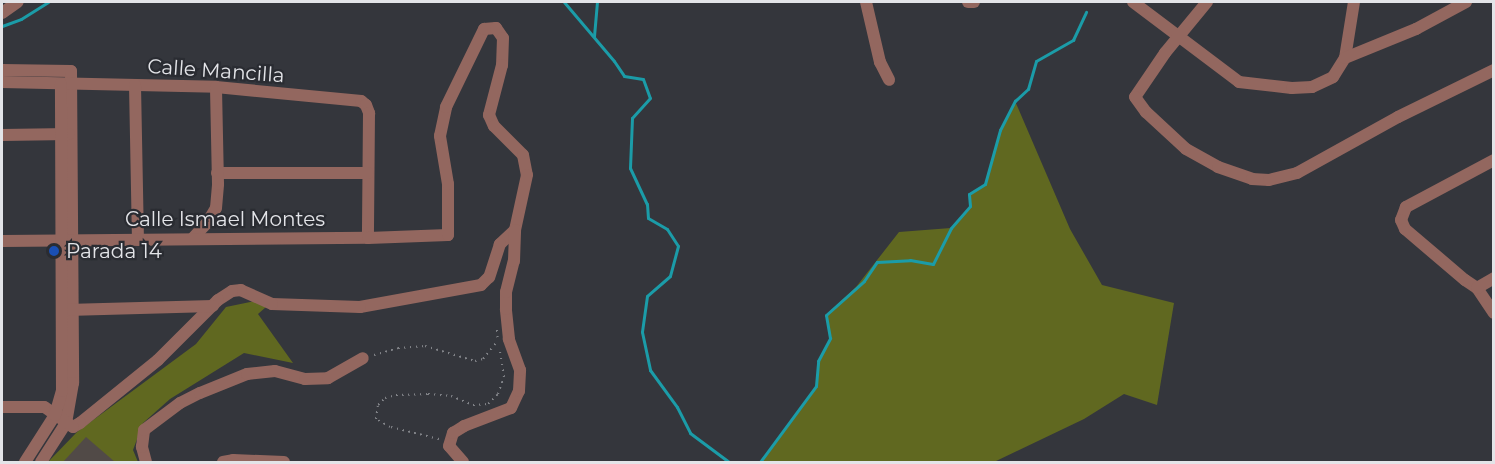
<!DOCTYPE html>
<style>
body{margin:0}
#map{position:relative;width:1495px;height:464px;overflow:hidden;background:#34363c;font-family:Montserrat,sans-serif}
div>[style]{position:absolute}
.green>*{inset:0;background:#606820}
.stream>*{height:3px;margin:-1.5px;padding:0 1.5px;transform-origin:1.5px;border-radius:1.5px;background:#1b9ca8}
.building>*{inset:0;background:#514a47}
.path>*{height:2px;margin-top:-1px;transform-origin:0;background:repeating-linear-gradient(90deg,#818388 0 1.5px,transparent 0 6px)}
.minor>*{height:12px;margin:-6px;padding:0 6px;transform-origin:6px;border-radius:6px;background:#93675f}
.dots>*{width:16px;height:16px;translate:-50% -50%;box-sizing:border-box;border:3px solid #2a2c32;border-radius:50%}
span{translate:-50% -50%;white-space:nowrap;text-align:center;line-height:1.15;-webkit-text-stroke:4.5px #2a2c32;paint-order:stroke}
.street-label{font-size:20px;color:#e3e4e8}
.poi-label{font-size:20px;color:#e3e4e8}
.left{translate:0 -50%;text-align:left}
.frame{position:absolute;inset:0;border:3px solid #e3e4e8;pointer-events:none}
</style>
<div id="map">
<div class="green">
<i style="clip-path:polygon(1015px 101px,1070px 229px,1102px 285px,1174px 303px,1157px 405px,1124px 394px,1084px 419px,994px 462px,760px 462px,816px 386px,818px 361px,830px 338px,826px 315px,856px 287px,899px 232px,951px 228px,970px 206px,969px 194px,985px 184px,1000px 130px)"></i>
<i style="clip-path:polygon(255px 301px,266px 307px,258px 314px,293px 363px,244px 353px,170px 399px,143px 423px,133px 450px,138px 462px,48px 462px,77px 432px,196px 344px,226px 307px)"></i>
</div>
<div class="stream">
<i style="left:564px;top:2px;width:77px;rotate:49.7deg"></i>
<i style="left:614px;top:61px;width:18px;rotate:56deg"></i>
<i style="left:624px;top:76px;width:19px;rotate:9deg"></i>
<i style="left:643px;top:79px;width:20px;rotate:70deg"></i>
<i style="left:650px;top:98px;width:27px;rotate:132deg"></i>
<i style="left:632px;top:118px;width:50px;rotate:92.3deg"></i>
<i style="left:630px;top:168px;width:40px;rotate:65deg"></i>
<i style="left:647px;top:204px;width:14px;rotate:86deg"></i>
<i style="left:648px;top:218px;width:22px;rotate:30deg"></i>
<i style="left:667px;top:229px;width:20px;rotate:57deg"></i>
<i style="left:678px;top:246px;width:31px;rotate:105deg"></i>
<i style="left:670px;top:276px;width:30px;rotate:139deg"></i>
<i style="left:647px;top:296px;width:36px;rotate:98deg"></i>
<i style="left:642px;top:332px;width:39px;rotate:78deg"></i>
<i style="left:650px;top:370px;width:46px;rotate:53.9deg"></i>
<i style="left:677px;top:407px;width:29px;rotate:63deg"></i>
<i style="left:690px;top:433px;width:49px;rotate:36.6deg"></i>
<i style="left:2px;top:26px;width:20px;rotate:-20deg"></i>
<i style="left:21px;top:19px;width:32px;rotate:-32deg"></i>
<i style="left:594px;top:36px;width:34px;rotate:-85deg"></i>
<i style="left:760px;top:462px;width:94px;rotate:-53.6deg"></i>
<i style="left:816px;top:386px;width:25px;rotate:-85deg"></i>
<i style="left:818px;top:361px;width:26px;rotate:-62deg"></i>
<i style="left:830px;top:338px;width:23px;rotate:-100deg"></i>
<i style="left:826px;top:315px;width:51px;rotate:-41.8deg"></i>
<i style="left:864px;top:281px;width:23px;rotate:-56deg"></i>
<i style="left:877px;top:262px;width:33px;rotate:-3deg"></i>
<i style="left:910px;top:260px;width:23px;rotate:10deg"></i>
<i style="left:933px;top:264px;width:40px;rotate:-63.4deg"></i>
<i style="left:951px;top:228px;width:29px;rotate:-49deg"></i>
<i style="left:970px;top:206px;width:12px;rotate:-95deg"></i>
<i style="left:969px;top:194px;width:19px;rotate:-32deg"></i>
<i style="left:985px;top:184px;width:56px;rotate:-74.5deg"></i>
<i style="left:1000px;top:130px;width:33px;rotate:-63deg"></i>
<i style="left:1015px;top:101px;width:18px;rotate:-43deg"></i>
<i style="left:1028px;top:89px;width:29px;rotate:-74deg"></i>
<i style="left:1036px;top:61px;width:43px;rotate:-29.6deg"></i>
<i style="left:1073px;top:40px;width:31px;rotate:-65deg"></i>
</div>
<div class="building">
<i style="clip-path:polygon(86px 437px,115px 462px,63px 462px)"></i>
</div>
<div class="path">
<i style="left:497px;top:330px;width:12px;rotate:85deg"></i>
<i style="left:374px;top:355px;width:25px;rotate:-16deg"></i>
<i style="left:398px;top:348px;width:27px;rotate:-4deg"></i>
<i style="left:425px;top:346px;width:52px;rotate:16.7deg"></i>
<i style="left:475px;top:361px;width:8px;rotate:-14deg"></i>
<i style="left:483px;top:359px;width:22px;rotate:-51deg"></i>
<i style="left:439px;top:439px;width:50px;rotate:-166.2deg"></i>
<i style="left:390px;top:427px;width:16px;rotate:-150deg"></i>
<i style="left:376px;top:419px;width:14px;rotate:-82deg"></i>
<i style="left:378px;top:405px;width:10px;rotate:-45deg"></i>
<i style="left:385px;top:398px;width:11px;rotate:-15deg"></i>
<i style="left:396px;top:395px;width:32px;rotate:-2deg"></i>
<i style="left:428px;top:394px;width:23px;rotate:5deg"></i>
<i style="left:451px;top:396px;width:24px;rotate:22deg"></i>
<i style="left:473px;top:405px;width:15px;rotate:-4deg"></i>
<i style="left:488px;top:404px;width:14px;rotate:-45deg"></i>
<i style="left:498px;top:394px;width:18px;rotate:-71deg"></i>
<i style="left:504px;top:377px;width:26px;rotate:-99deg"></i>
</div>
<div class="minor">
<i style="left:866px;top:2px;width:62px;rotate:76.9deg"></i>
<i style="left:880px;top:62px;width:20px;rotate:63deg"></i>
<i style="left:968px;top:2px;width:6px"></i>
<i style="left:1133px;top:2px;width:133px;rotate:37deg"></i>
<i style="left:1239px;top:82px;width:53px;rotate:6.5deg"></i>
<i style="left:1292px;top:88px;width:20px;rotate:-3deg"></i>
<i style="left:1312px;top:87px;width:23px;rotate:-25deg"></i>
<i style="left:1333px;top:77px;width:22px;rotate:-58deg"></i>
<i style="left:1345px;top:58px;width:57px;rotate:-80.9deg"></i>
<i style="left:1207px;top:2px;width:66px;rotate:129.5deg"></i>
<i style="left:1165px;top:53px;width:53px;rotate:124.3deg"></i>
<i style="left:1135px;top:97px;width:19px;rotate:54deg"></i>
<i style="left:1146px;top:112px;width:54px;rotate:42.8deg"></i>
<i style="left:1186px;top:149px;width:37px;rotate:29deg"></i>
<i style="left:1218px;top:167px;width:36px;rotate:19deg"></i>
<i style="left:1252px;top:179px;width:17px;rotate:3deg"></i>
<i style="left:1269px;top:180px;width:29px;rotate:-14deg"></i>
<i style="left:1297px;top:173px;width:115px;rotate:-29deg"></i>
<i style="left:1398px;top:117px;width:107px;rotate:-26.1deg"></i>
<i style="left:2px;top:13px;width:19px;rotate:-35deg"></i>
<i style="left:1345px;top:58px;width:77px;rotate:-22.2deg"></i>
<i style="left:1416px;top:29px;width:57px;rotate:-28.4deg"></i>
<i style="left:2px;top:70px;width:69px;rotate:0.8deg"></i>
<i style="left:71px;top:71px;width:312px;rotate:89.6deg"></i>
<i style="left:73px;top:383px;width:41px;rotate:99.9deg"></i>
<i style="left:66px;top:423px;width:46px;rotate:122.7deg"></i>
<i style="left:2px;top:82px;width:214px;rotate:1.3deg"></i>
<i style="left:216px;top:87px;width:146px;rotate:5.5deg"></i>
<i style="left:361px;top:101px;width:6px;rotate:39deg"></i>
<i style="left:366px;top:105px;width:9px;rotate:69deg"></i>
<i style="left:369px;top:113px;width:125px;rotate:90.5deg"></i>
<i style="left:135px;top:85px;width:155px;rotate:88.9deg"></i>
<i style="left:2px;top:135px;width:67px;rotate:-0.9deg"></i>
<i style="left:1494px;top:160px;width:100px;rotate:151.9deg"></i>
<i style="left:1406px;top:207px;width:14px;rotate:111deg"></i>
<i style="left:1401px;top:220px;width:10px;rotate:66deg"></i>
<i style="left:1405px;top:229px;width:79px;rotate:40.4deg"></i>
<i style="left:1465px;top:280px;width:14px;rotate:34deg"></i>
<i style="left:1477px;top:288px;width:30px;rotate:56deg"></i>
<i style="left:217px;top:173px;width:151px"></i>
<i style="left:192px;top:239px;width:22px;rotate:-47deg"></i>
<i style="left:207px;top:223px;width:17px;rotate:-59deg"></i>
<i style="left:216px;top:208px;width:24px;rotate:-85deg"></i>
<i style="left:218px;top:184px;width:97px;rotate:-91.2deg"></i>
<i style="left:2px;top:241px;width:366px;rotate:-0.5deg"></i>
<i style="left:368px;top:238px;width:80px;rotate:-2.1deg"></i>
<i style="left:448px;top:235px;width:51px;rotate:-90deg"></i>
<i style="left:448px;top:184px;width:49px;rotate:-99.5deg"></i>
<i style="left:440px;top:136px;width:30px;rotate:-78deg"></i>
<i style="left:446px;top:107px;width:87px;rotate:-64deg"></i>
<i style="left:484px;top:29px;width:12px;rotate:-5deg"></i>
<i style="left:496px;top:28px;width:12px;rotate:55deg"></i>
<i style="left:503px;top:38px;width:27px;rotate:92deg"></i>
<i style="left:502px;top:65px;width:52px;rotate:104.6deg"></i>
<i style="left:489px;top:115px;width:12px;rotate:66deg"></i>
<i style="left:494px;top:126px;width:41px;rotate:45deg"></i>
<i style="left:523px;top:155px;width:20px;rotate:79deg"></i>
<i style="left:527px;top:175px;width:56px;rotate:102.3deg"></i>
<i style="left:515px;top:230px;width:21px;rotate:137deg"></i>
<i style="left:500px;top:244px;width:35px;rotate:108deg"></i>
<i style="left:489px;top:277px;width:11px;rotate:135deg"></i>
<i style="left:481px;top:285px;width:123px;rotate:169.7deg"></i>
<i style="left:360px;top:307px;width:88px;rotate:-178deg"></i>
<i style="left:272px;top:304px;width:34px;rotate:-156deg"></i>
<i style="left:241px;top:290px;width:9px;rotate:174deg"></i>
<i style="left:232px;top:291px;width:17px;rotate:147deg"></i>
<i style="left:218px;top:300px;width:85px;rotate:135deg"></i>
<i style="left:158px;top:360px;width:100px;rotate:141.1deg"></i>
<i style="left:80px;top:423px;width:8px;rotate:150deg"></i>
<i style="left:73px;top:427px;width:35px;rotate:-145deg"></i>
<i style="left:44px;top:407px;width:42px;rotate:180deg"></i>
<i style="left:1477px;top:288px;width:20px;rotate:-30deg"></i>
<i style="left:67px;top:310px;width:146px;rotate:-1.6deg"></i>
<i style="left:25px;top:462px;width:56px;rotate:-57.4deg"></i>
<i style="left:55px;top:415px;width:25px;rotate:-74deg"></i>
<i style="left:62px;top:391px;width:307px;rotate:-90.2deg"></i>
<i style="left:146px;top:462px;width:16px;rotate:-105deg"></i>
<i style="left:142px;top:447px;width:17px;rotate:-83deg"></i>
<i style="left:144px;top:430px;width:45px;rotate:-36.9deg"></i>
<i style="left:180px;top:403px;width:22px;rotate:-27deg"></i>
<i style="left:200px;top:393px;width:51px;rotate:-22deg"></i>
<i style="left:247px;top:374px;width:28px;rotate:-6deg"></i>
<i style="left:275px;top:371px;width:31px;rotate:15deg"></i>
<i style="left:305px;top:379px;width:23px;rotate:-2deg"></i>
<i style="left:328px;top:378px;width:40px;rotate:-29.7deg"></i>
<i style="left:223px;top:462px;width:10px;rotate:-11deg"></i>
<i style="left:233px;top:460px;width:51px;rotate:2.2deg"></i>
<i style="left:463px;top:462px;width:21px;rotate:-131deg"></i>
<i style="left:449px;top:446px;width:14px;rotate:-73deg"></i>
<i style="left:453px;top:433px;width:13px;rotate:-32deg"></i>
<i style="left:464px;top:426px;width:50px;rotate:-21deg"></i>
<i style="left:511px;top:408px;width:19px;rotate:-65deg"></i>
<i style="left:519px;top:391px;width:21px;rotate:-87deg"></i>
<i style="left:520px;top:370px;width:33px;rotate:-110deg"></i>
<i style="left:509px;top:339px;width:30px;rotate:-96deg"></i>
<i style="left:506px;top:309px;width:17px;rotate:-90deg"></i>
<i style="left:506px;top:292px;width:32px;rotate:-76deg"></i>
<i style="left:514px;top:261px;width:31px;rotate:-88deg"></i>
</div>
<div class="dots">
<i style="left:54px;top:251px;background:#1a4fb4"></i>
</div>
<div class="street-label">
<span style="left:216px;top:71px;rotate:4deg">Calle Mancilla</span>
<span style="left:225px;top:219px">Calle Ismael Montes</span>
</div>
<div class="poi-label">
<span class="left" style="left:66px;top:251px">Parada 14</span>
</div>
<div class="frame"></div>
</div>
